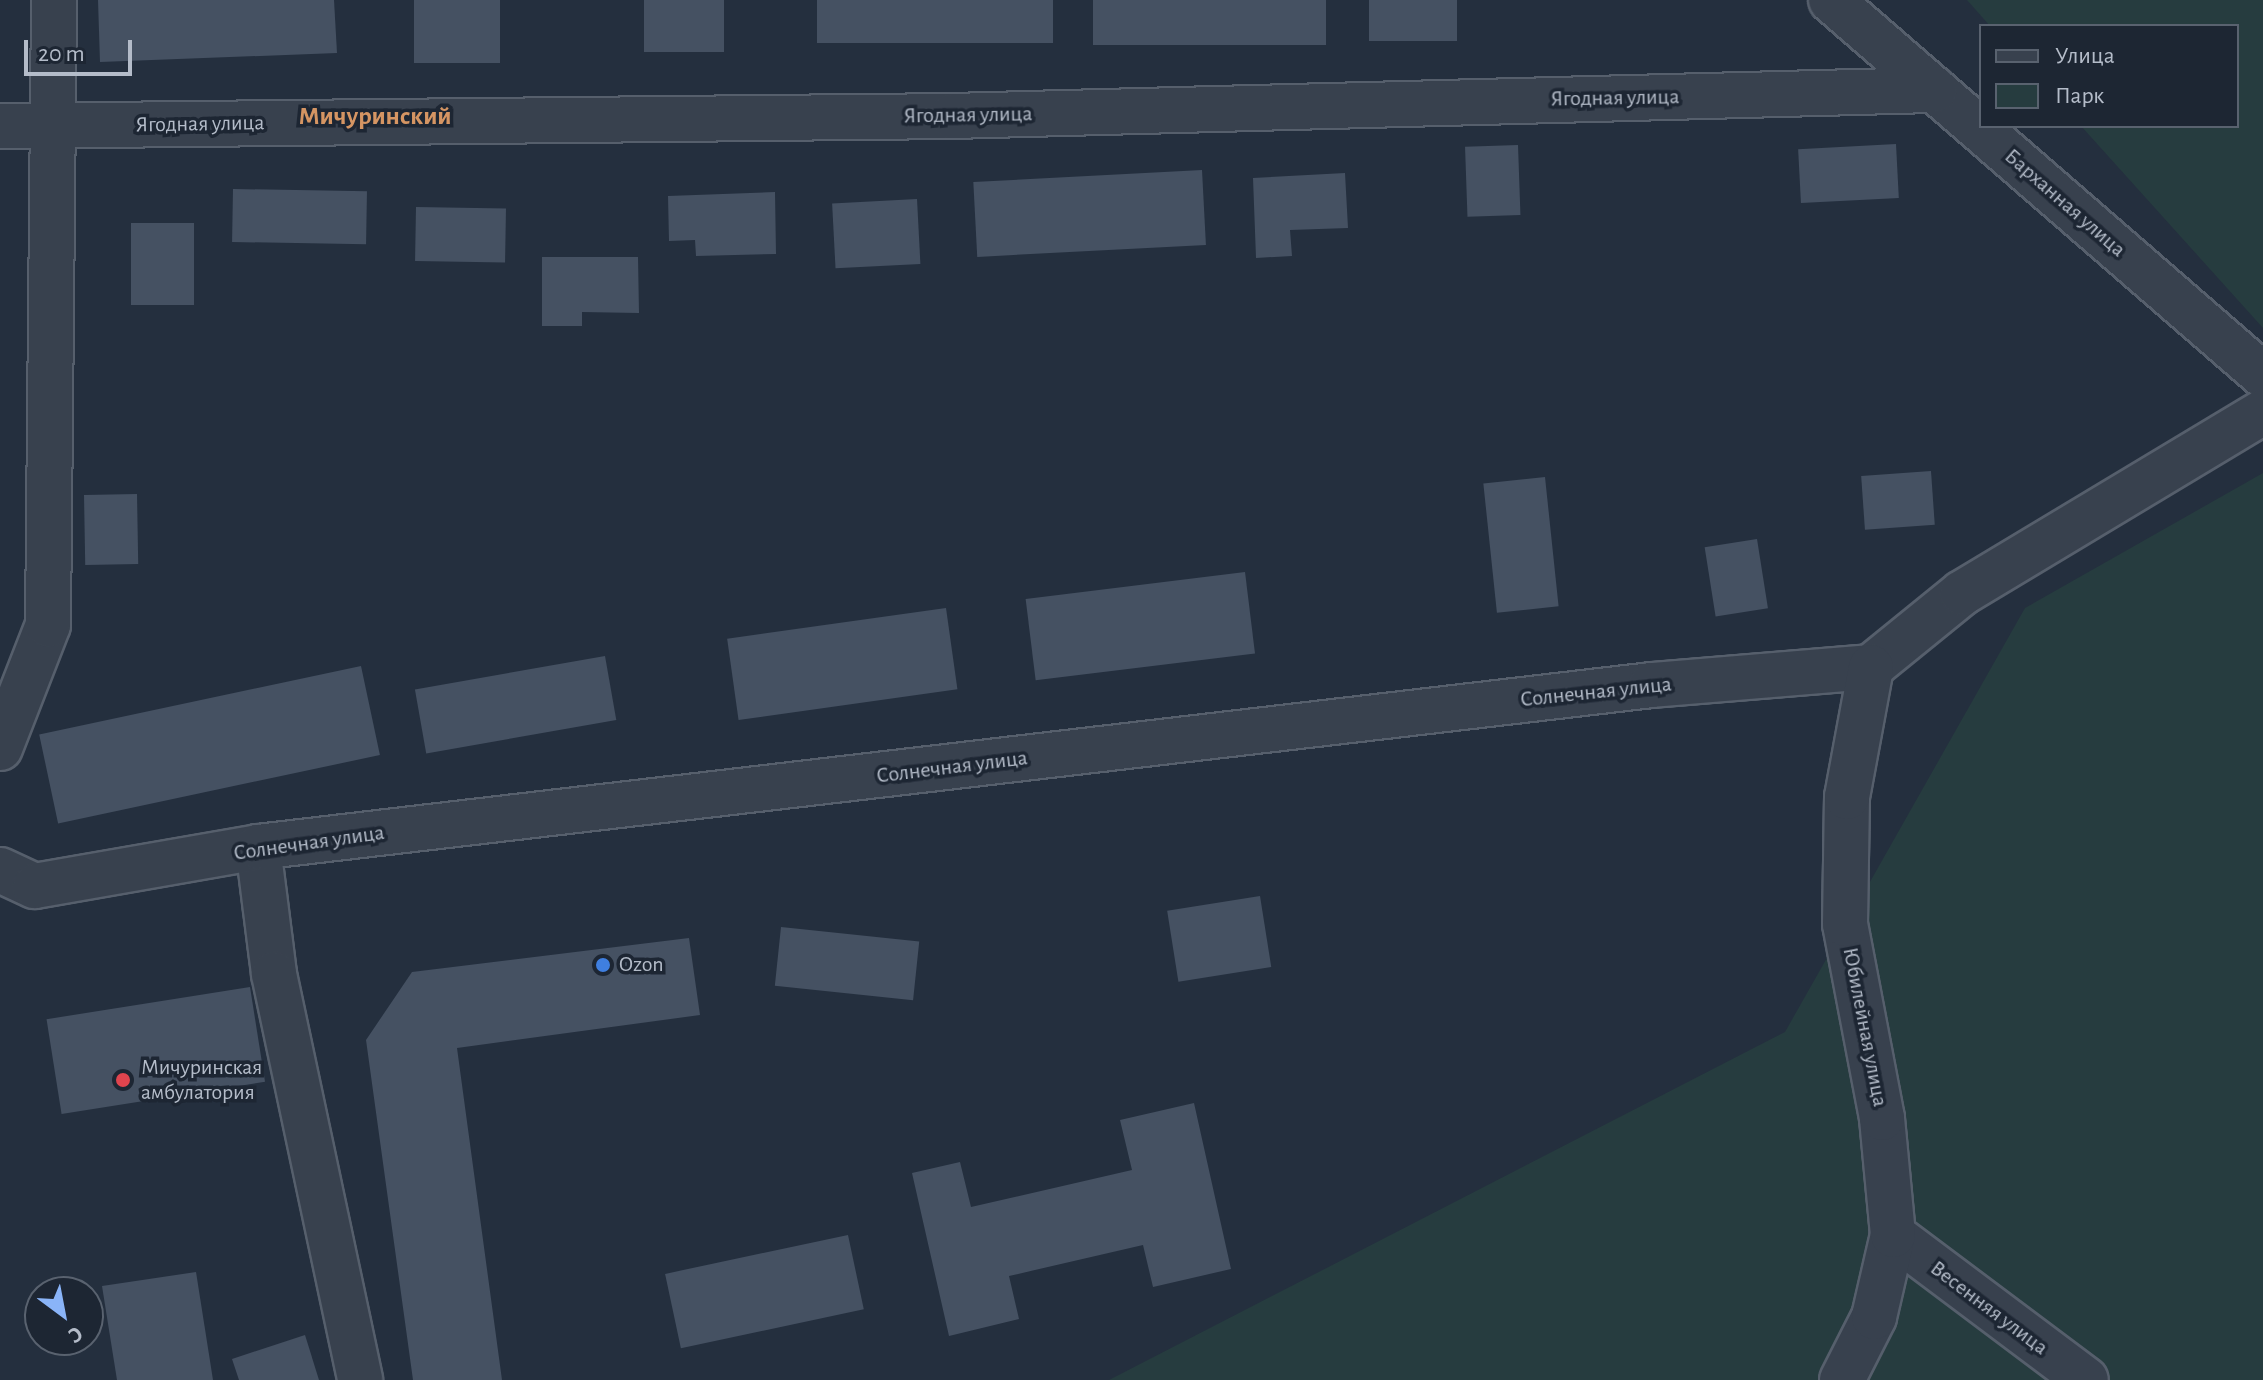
<!DOCTYPE html>
<meta charset="utf-8">
<style>
body{margin:0}
#map{position:relative;width:2263px;height:1380px;overflow:hidden;background:#242f3e;font-family:"Alegreya Sans",sans-serif}
div>[style]{position:absolute}
.green>*{inset:0;background:#263c3f}
.building>*{inset:0;background:#455162;transform-origin:0 0}
.roads{filter:drop-shadow(2px 0 #565f6c) drop-shadow(-2px 0 #565f6c) drop-shadow(0 2px #565f6c) drop-shadow(0 -2px #565f6c)}
.minor>*{height:44px;margin:-22px;padding:0 22px;transform-origin:22px;border-radius:22px;background:#38414e}
.dots>*{width:22px;height:22px;translate:-50% -50%;box-sizing:border-box;border:4px solid #1d2633;border-radius:50%}
span{translate:-50% -50%;white-space:nowrap;text-align:center;line-height:1.15;-webkit-text-stroke:7px #1d2633;paint-order:stroke}
.street-label{font-size:22px;color:#b4bcc9}
.poi-label{font-size:22px;color:#b4bcc9}
.left{translate:0 -50%;text-align:left}
.quarter-label{font-size:26px;color:#d59563;font-weight:700}
.legend{position:absolute;left:1979px;top:24px;width:260px;height:104px;box-sizing:border-box;background:#1d2633;border:2px solid #59626f;margin:0;padding:10px 14px;list-style:none;font-size:24px;color:#b4bcc9}
.legend li{display:flex;align-items:center;gap:16px;height:40px}
.legend b{width:40px;border:2px solid #59626f}
.north{position:absolute;left:24px;top:1276px;width:80px;height:80px;box-sizing:border-box;background:#1d2633;border:2px solid #59626f;border-radius:50%;rotate:148deg;font-size:22px;font-weight:700;line-height:32px;text-align:center;color:#b4bcc9}
.north::after{content:'';display:block;margin:auto;width:28px;height:36px;background:#8ab4f8;clip-path:polygon(50% 0,100% 100%,50% 72%,0 100%)}
.scale{position:absolute;left:24px;top:40px;width:108px;height:36px;box-sizing:border-box;border:4px solid #b4bcc9;border-top:0;padding-left:10px;font-size:24px;line-height:28px;white-space:nowrap;color:#b4bcc9;-webkit-text-stroke:6px #1d2633;paint-order:stroke}
</style>
<div id="map">
<div class="green">
<i style="clip-path:polygon(1967px 0,2263px 0,2263px 328px,2081px 126px,2237px 126px,2237px 26px,1990px 26px)"></i>
<i style="clip-path:polygon(2263px 473px,2263px 1380px,1109px 1380px,1785px 1032px,2025px 608px)"></i>
</div>
<div class="building">
<i style="clip-path:polygon(98px 0,334px 0,337px 53px,100px 62px)"></i>
<i style="left:414px;top:0;width:86px;height:63px"></i>
<i style="left:644px;top:0;width:80px;height:52px"></i>
<i style="left:817px;top:0;width:236px;height:43px"></i>
<i style="left:1093px;top:0;width:233px;height:45px"></i>
<i style="left:1369px;top:0;width:88px;height:41px"></i>
<i style="left:1896px;top:144px;width:54px;height:98px;rotate:87deg"></i>
<i style="left:1518px;top:145px;width:70px;height:53px;rotate:88deg"></i>
<i style="left:1202px;top:170px;width:75px;height:229px;rotate:87deg"></i>
<i style="clip-path:polygon(1345px 173px,1348px 228px,1290px 230px,1292px 256px,1256px 258px,1253px 178px)"></i>
<i style="left:233px;top:189px;width:134px;height:53px;rotate:1deg"></i>
<i style="clip-path:polygon(775px 192px,776px 254px,696px 256px,695px 240px,669px 241px,668px 196px)"></i>
<i style="left:917px;top:199px;width:65px;height:85px;rotate:87deg"></i>
<i style="left:416px;top:207px;width:90px;height:54px;rotate:1deg"></i>
<i style="left:131px;top:223px;width:63px;height:82px"></i>
<i style="clip-path:polygon(542px 257px,638px 257px,639px 313px,582px 312px,582px 326px,542px 326px)"></i>
<i style="left:1931px;top:471px;width:54px;height:70px;rotate:86deg"></i>
<i style="left:1545px;top:477px;width:130px;height:62px;rotate:84deg"></i>
<i style="left:137px;top:494px;width:70px;height:53px;rotate:89deg"></i>
<i style="left:1757px;top:539px;width:70px;height:53px;rotate:81deg"></i>
<i style="left:1245px;top:572px;width:82px;height:221px;rotate:83deg"></i>
<i style="left:946px;top:608px;width:82px;height:221px;rotate:82deg"></i>
<i style="left:605px;top:656px;width:65px;height:193px;rotate:80deg"></i>
<i style="left:361px;top:666px;width:91px;height:329px;rotate:78deg"></i>
<i style="left:1260px;top:896px;width:72px;height:94px;rotate:81deg"></i>
<i style="left:781px;top:927px;width:139px;height:59px;rotate:6deg"></i>
<i style="clip-path:polygon(689px 938px,700px 1015px,457px 1048px,502px 1380px,413px 1380px,366px 1040px,412px 972px)"></i>
<i style="left:250px;top:987px;width:96px;height:206px;rotate:81deg"></i>
<i style="clip-path:polygon(1194px 1103px,1231px 1269px,1153px 1287px,1143px 1245px,1009px 1276px,1019px 1319px,949px 1336px,912px 1173px,960px 1162px,971px 1207px,1132px 1170px,1120px 1120px)"></i>
<i style="left:848px;top:1235px;width:76px;height:187px;rotate:78deg"></i>
<i style="clip-path:polygon(196px 1272px,213px 1380px,117px 1380px,102px 1286px)"></i>
<i style="clip-path:polygon(305px 1335px,319px 1380px,239px 1380px,232px 1359px)"></i>
</div>
<div class="roads">
<div class="minor">
<i style="left:1831px;top:0;width:572px;rotate:40.96deg"></i>
<i style="left:0;top:126px;width:952px;rotate:-0.6deg"></i>
<i style="left:952px;top:116px;width:983px;rotate:-1.52deg"></i>
<i style="left:1871px;top:667px;width:117px;rotate:-39.1deg"></i>
<i style="left:1962px;top:593px;width:351px;rotate:-31deg"></i>
<i style="left:0;top:748px;width:132px;rotate:-68.7deg"></i>
<i style="left:48px;top:625px;width:625px;rotate:-89.45deg"></i>
<i style="left:258px;top:847px;width:128px;rotate:82.8deg"></i>
<i style="left:274px;top:974px;width:415px;rotate:78deg"></i>
<i style="left:0;top:870px;width:38px;rotate:25deg"></i>
<i style="left:35px;top:886px;width:226px;rotate:-9.9deg"></i>
<i style="left:258px;top:847px;width:1402px;rotate:-6.63deg"></i>
<i style="left:1651px;top:685px;width:221px;rotate:-4.7deg"></i>
<i style="left:1893px;top:1235px;width:241px;rotate:36.9deg"></i>
<i style="left:1842px;top:1380px;width:71px;rotate:-63.1deg"></i>
<i style="left:1874px;top:1317px;width:84px;rotate:-77deg"></i>
<i style="left:1893px;top:1235px;width:118px;rotate:-95.4deg"></i>
<i style="left:1882px;top:1118px;width:197px;rotate:-100.8deg"></i>
<i style="left:1845px;top:924px;width:127px;rotate:-89.1deg"></i>
<i style="left:1847px;top:797px;width:132px;rotate:-79.5deg"></i>
</div>
</div>
<div class="dots">
<i style="left:603px;top:965px;background:#3f7fe0"></i>
<i style="left:123px;top:1080px;background:#e0444e"></i>
</div>
<div class="street-label">
<span style="left:1615px;top:98px;rotate:-1deg">Ягодная улица</span>
<span style="left:968px;top:115px;rotate:-1deg">Ягодная улица</span>
<span style="left:200px;top:124px;rotate:-1deg">Ягодная улица</span>
<span style="left:2065px;top:203px;rotate:41deg">Барханная улица</span>
<span style="left:1596px;top:692px;rotate:-6deg">Солнечная улица</span>
<span style="left:952px;top:767px;rotate:-7deg">Солнечная улица</span>
<span style="left:309px;top:843px;rotate:-8deg">Солнечная улица</span>
<span style="left:1865px;top:1027px;rotate:79deg">Юбилейная улица</span>
<span style="left:1989px;top:1308px;rotate:37deg">Весенняя улица</span>
</div>
<div class="poi-label">
<span class="left" style="left:619px;top:965px">Ozon</span>
<span class="left" style="left:141px;top:1080px">Мичуринская<br>амбулатория</span>
</div>
<div class="quarter-label">
<span style="left:375px;top:117px">Мичуринский</span>
</div>
<ul class="legend">
<li><b style="height:10px;background:#38414e"></b>Улица</li>
<li><b style="height:22px;background:#263c3f"></b>Парк</li>
</ul>
<div class="north">С</div>
<div class="scale">20 m</div>
</div>
